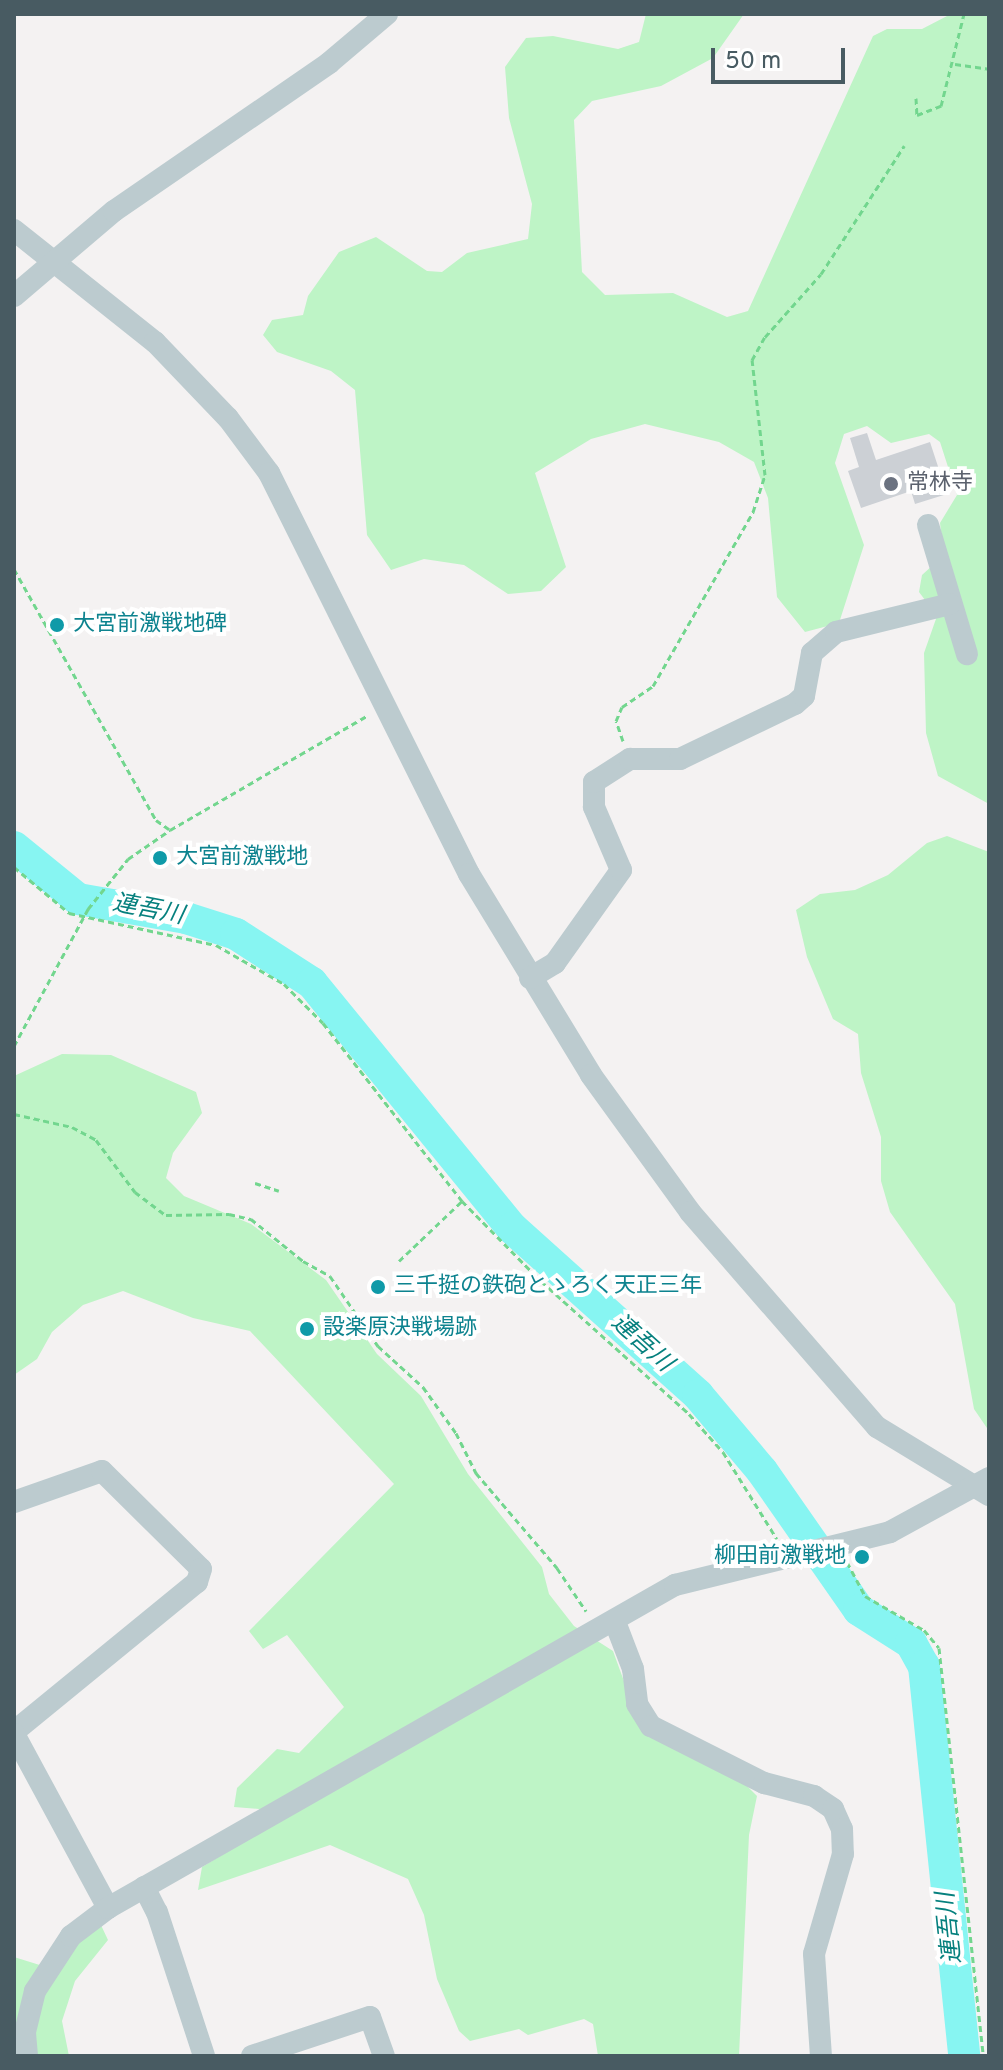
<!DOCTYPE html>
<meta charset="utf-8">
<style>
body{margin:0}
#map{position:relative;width:1003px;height:2070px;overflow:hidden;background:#f4f2f2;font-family:Overpass,"Noto Sans JP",sans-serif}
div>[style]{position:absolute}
.green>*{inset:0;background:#bef4c6}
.river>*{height:32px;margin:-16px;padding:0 16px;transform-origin:16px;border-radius:16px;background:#87f5f2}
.building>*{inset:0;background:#ccd0d5}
.path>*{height:3px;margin-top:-1.5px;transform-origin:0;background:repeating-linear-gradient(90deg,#72d68e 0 6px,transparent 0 10px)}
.minor>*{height:22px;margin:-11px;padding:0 11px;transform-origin:11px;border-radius:11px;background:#bccbcf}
.dots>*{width:22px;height:22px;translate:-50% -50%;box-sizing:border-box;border:4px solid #fff;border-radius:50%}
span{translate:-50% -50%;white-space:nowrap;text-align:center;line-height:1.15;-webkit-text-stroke:8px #fff;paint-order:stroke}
.worship-label{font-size:22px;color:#5b616d}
.left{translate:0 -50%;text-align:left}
.culture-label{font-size:22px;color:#0d838f}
.right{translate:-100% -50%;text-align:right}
.water-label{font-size:24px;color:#06807e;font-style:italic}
.frame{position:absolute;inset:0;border:16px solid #485b62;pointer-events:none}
.scale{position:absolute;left:711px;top:48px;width:134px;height:36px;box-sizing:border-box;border:4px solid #485b62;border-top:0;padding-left:10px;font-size:24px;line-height:28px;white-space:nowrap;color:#485b62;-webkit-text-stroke:6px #fff;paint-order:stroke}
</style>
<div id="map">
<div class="green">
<i style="clip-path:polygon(646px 14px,744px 14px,713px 58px,661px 86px,592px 101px,574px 120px,582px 272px,605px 295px,673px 293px,727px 317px,748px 311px,873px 36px,887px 29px,922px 29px,949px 15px,989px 16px,989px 804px,938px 776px,926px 733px,924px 653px,937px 616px,919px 592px,922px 575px,944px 555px,940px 523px,957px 495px,940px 442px,929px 434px,891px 443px,867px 426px,844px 434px,835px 463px,864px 545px,839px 623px,805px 632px,777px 597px,768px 498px,754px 462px,719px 442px,645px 424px,591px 439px,535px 473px,566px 567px,541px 591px,508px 594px,464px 565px,424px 559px,391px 570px,367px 535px,355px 390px,331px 371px,277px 352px,263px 335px,272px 320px,303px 315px,308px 296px,339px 252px,376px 237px,427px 271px,442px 272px,467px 253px,528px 239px,532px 204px,509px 118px,505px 67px,526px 38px,553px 36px,618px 49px,639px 42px)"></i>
<i style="clip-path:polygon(947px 836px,989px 852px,989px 1431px,974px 1409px,955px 1304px,890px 1212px,881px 1181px,881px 1137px,861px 1073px,858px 1034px,833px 1019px,807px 957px,796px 910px,820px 894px,855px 890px,888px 875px,927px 843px)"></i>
<i style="clip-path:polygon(62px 1054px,111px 1055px,196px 1092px,202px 1113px,173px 1153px,166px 1178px,184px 1196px,251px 1224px,326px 1280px,377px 1354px,421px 1396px,468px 1474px,542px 1567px,549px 1594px,574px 1626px,613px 1651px,633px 1706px,734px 1773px,757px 1796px,749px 1835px,739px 2056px,598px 2056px,593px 2024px,584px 2019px,528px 2035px,519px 2029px,470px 2041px,459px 2031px,437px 1979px,424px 1915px,408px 1879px,330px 1845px,198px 1890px,202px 1867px,265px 1829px,259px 1809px,234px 1807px,237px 1788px,277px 1749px,299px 1753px,344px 1707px,287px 1635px,263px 1649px,249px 1631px,394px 1484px,250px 1331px,193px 1318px,123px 1291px,83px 1305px,52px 1332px,37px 1359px,14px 1375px,14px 1076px)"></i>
<i style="clip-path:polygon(100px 1923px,108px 1940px,75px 1981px,62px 2021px,69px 2056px,14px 2056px,14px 1957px,59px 1971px,81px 1937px)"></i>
</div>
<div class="river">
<i style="left:14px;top:847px;width:82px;rotate:39.1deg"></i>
<i style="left:78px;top:899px;width:110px;rotate:10deg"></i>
<i style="left:186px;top:918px;width:52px;rotate:17.7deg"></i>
<i style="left:236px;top:934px;width:90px;rotate:32.8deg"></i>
<i style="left:312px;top:983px;width:316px;rotate:50.8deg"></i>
<i style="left:512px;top:1228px;width:250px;rotate:41.9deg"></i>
<i style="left:698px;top:1395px;width:99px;rotate:49.9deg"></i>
<i style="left:762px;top:1471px;width:169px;rotate:55.1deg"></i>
<i style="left:859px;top:1610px;width:62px;rotate:32.4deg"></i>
<i style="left:911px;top:1643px;width:26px;rotate:61deg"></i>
<i style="left:924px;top:1666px;width:392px;rotate:84.1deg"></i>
</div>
<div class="building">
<i style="clip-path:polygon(867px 433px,876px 460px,930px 442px,947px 494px,915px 504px,911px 491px,861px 508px,848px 471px,859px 467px,850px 438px)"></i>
</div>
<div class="path">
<i style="left:955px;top:64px;width:34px;rotate:8deg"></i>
<i style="left:916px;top:98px;width:17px;rotate:87deg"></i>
<i style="left:917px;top:115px;width:26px;rotate:-21deg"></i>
<i style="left:941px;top:106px;width:95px;rotate:-76deg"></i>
<i style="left:14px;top:569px;width:288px;rotate:60.5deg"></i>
<i style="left:156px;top:820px;width:16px;rotate:35deg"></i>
<i style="left:623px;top:741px;width:21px;rotate:-109deg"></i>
<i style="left:616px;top:721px;width:15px;rotate:-67deg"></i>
<i style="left:622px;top:707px;width:37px;rotate:-34deg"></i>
<i style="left:653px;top:686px;width:201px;rotate:-60.1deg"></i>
<i style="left:753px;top:512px;width:39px;rotate:-72deg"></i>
<i style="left:765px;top:475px;width:116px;rotate:-96.4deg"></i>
<i style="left:752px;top:360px;width:26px;rotate:-61deg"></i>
<i style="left:765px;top:337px;width:84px;rotate:-48.4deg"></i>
<i style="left:821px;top:274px;width:153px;rotate:-57deg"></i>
<i style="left:14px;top:867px;width:72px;rotate:39.9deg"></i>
<i style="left:69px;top:913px;width:150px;rotate:12.3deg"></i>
<i style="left:216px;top:945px;width:78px;rotate:29.8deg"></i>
<i style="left:284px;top:984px;width:55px;rotate:45deg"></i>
<i style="left:323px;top:1023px;width:226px;rotate:52deg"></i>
<i style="left:462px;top:1201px;width:112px;rotate:45.4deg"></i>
<i style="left:541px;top:1281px;width:199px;rotate:41.9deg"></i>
<i style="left:689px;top:1414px;width:51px;rotate:48.2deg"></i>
<i style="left:723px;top:1452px;width:102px;rotate:58.2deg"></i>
<i style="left:14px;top:1046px;width:156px;rotate:-61.6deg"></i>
<i style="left:88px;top:909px;width:64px;rotate:-51.3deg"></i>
<i style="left:128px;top:859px;width:51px;rotate:-34.6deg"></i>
<i style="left:170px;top:830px;width:229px;rotate:-30.1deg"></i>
<i style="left:14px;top:1114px;width:59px;rotate:12.6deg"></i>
<i style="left:72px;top:1127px;width:27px;rotate:28deg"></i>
<i style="left:96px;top:1140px;width:65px;rotate:53.1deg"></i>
<i style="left:135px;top:1192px;width:39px;rotate:37deg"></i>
<i style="left:166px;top:1215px;width:63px;rotate:-0.9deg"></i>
<i style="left:229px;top:1214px;width:23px;rotate:13deg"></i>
<i style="left:251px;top:1219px;width:67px;rotate:38.9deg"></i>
<i style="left:303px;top:1261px;width:31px;rotate:29deg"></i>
<i style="left:330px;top:1276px;width:85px;rotate:55.6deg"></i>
<i style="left:378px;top:1346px;width:61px;rotate:42.3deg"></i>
<i style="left:423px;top:1387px;width:57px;rotate:54.3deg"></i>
<i style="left:456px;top:1433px;width:45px;rotate:63.4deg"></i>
<i style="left:476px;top:1473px;width:125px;rotate:49.5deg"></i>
<i style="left:557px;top:1568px;width:52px;rotate:56deg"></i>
<i style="left:255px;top:1183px;width:25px;rotate:18deg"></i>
<i style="left:399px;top:1261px;width:87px;rotate:-43.6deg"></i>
<i style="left:847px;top:1562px;width:38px;rotate:62deg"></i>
<i style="left:865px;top:1596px;width:68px;rotate:30deg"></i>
<i style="left:924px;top:1630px;width:23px;rotate:50deg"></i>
<i style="left:939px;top:1648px;width:410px;rotate:83.8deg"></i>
</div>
<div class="minor">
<i style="left:14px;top:230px;width:180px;rotate:38.5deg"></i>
<i style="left:155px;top:342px;width:105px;rotate:46.2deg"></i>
<i style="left:228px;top:418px;width:69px;rotate:53.3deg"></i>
<i style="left:269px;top:473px;width:448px;rotate:63.5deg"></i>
<i style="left:469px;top:874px;width:235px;rotate:58.7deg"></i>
<i style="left:591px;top:1075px;width:169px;rotate:54.1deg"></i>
<i style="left:690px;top:1212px;width:285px;rotate:49deg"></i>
<i style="left:877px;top:1427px;width:131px;rotate:31.3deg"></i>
<i style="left:14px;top:296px;width:131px;rotate:-40.4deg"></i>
<i style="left:114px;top:211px;width:261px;rotate:-34.5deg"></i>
<i style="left:329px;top:63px;width:76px;rotate:-40.2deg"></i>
<i style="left:928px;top:525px;width:135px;rotate:73.2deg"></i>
<i style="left:530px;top:978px;width:29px;rotate:-31deg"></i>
<i style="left:555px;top:963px;width:114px;rotate:-54.6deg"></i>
<i style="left:621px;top:870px;width:69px;rotate:-113.2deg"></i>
<i style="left:594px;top:807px;width:25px;rotate:-90deg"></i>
<i style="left:594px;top:782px;width:43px;rotate:-32.6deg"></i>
<i style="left:630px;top:759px;width:50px"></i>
<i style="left:680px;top:759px;width:127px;rotate:-25.6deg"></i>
<i style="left:795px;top:704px;width:12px;rotate:-42deg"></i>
<i style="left:804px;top:696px;width:44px;rotate:-79.5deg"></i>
<i style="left:812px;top:653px;width:32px;rotate:-41deg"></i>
<i style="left:836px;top:632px;width:117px;rotate:-13.8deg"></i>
<i style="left:14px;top:1502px;width:93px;rotate:-19.4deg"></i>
<i style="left:102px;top:1471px;width:139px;rotate:44.7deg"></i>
<i style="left:201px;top:1569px;width:14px;rotate:107deg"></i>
<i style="left:197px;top:1582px;width:237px;rotate:140.7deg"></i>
<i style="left:615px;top:1622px;width:50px;rotate:69deg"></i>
<i style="left:633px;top:1669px;width:35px;rotate:83deg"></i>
<i style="left:637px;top:1704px;width:26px;rotate:58deg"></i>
<i style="left:651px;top:1726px;width:127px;rotate:26.8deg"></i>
<i style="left:764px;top:1783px;width:52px;rotate:14.6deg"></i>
<i style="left:814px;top:1796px;width:23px;rotate:34deg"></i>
<i style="left:833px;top:1809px;width:22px;rotate:66deg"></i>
<i style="left:842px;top:1829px;width:25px;rotate:88deg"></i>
<i style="left:843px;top:1854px;width:104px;rotate:106.2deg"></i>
<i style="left:814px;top:1954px;width:102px;rotate:86.1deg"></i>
<i style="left:14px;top:1734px;width:198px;rotate:61.6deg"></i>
<i style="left:144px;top:1887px;width:28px;rotate:63deg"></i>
<i style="left:157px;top:1912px;width:151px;rotate:71.9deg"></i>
<i style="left:27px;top:2056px;width:24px;rotate:-95deg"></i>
<i style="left:25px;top:2032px;width:42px;rotate:-76.3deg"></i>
<i style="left:35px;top:1991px;width:66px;rotate:-56.8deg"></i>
<i style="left:71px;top:1936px;width:46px;rotate:-37.1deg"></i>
<i style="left:108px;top:1908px;width:653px;rotate:-29.67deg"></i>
<i style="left:675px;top:1585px;width:221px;rotate:-13.8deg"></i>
<i style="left:890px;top:1532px;width:113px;rotate:-28.6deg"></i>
<i style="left:252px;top:2056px;width:124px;rotate:-18.3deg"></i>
<i style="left:370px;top:2017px;width:41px;rotate:70.3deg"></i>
</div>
<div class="dots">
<i style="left:891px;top:484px;background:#6b7280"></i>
<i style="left:57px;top:625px;background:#0f9aa8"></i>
<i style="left:160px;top:858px;background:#0f9aa8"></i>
<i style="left:378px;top:1287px;background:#0f9aa8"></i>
<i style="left:307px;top:1329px;background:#0f9aa8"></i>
<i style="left:862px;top:1557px;background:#0f9aa8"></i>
</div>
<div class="worship-label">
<span class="left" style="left:907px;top:484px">常林寺</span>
</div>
<div class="culture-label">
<span class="left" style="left:73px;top:625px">大宮前激戦地碑</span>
<span class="left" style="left:176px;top:858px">大宮前激戦地</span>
<span class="left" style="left:394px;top:1287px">三千挺の鉄砲とゝろく天正三年</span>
<span class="left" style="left:323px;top:1329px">設楽原決戦場跡</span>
<span class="right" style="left:846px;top:1557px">柳田前激戦地</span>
</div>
<div class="water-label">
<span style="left:148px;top:911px;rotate:11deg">連吾川</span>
<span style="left:641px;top:1344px;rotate:42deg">連吾川</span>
<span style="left:951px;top:1928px;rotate:-96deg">連吾川</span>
</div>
<div class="frame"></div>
<div class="scale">50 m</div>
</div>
